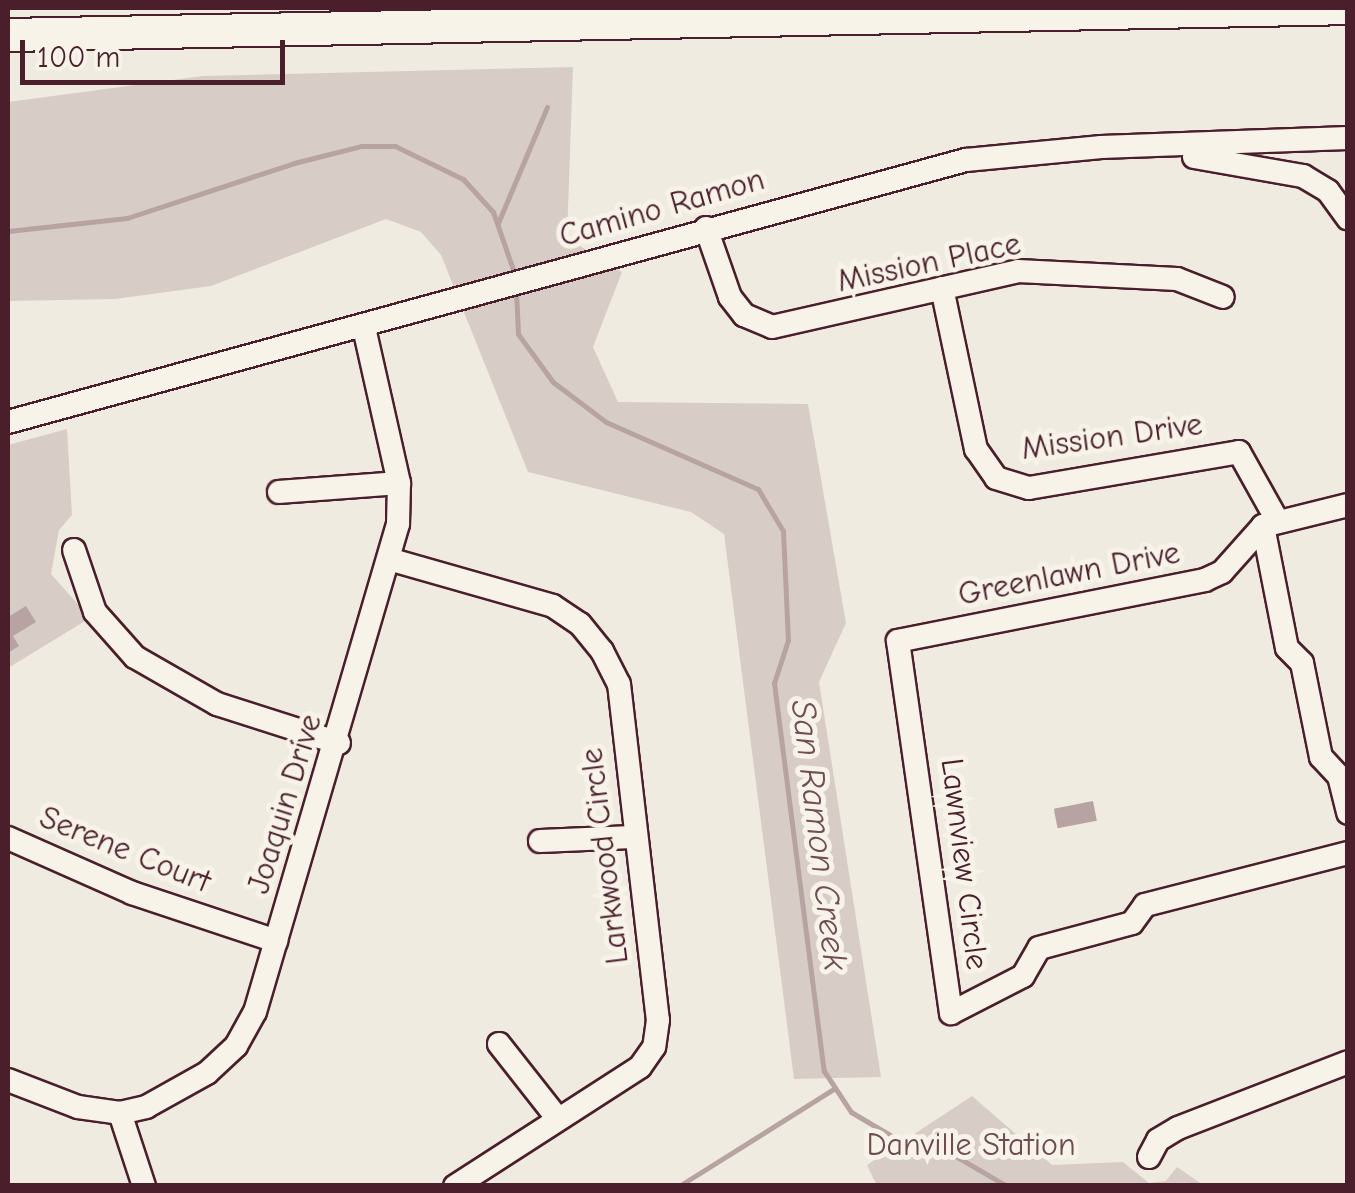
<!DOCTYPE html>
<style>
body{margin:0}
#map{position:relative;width:1355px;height:1193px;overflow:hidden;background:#f0ebe0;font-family:"Comic Neue",sans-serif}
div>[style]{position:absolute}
.green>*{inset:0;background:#d8cdc6}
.water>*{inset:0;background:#b7a4a2;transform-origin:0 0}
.stream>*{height:5px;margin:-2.5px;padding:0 2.5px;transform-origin:2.5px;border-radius:2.5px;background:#b7a4a2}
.roads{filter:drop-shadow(2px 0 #4a1f2b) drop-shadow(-2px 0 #4a1f2b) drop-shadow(0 2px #4a1f2b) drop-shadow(0 -2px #4a1f2b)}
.minor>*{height:22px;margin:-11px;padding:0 11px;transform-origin:11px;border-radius:11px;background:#f7f3e8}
.highway>*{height:32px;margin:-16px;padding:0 16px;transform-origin:16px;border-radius:16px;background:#f7f3e8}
span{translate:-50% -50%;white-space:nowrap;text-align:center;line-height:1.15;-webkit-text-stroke:10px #f7f3e8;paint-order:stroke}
.street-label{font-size:32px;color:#4a1f2b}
.park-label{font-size:32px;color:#6e4a52}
.water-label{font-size:35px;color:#704e55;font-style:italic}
.frame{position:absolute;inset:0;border:10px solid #4a1f2b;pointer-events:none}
.scale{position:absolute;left:20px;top:40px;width:265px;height:45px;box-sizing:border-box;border:5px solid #4a1f2b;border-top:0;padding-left:12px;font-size:30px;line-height:35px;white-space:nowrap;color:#4a1f2b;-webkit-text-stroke:8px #f7f3e8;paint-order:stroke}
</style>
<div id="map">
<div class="green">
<i style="clip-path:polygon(573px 67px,567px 238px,622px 272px,593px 347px,618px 402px,808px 404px,846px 623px,819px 682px,881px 1077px,794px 1079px,724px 534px,691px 512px,528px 472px,441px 255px,421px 232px,386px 219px,211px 286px,115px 299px,8px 301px,8px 102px,203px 76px)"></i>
<i style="clip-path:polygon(67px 429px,72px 515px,59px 530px,51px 574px,90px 618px,8px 668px,8px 445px)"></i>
<i style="clip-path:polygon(972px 1096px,1052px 1165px,1123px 1162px,1149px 1183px,1166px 1181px,1177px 1167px,1203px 1185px,876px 1184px,867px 1165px)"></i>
</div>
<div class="water">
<i style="clip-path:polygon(26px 606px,36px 622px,13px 636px,19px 646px,8px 653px,8px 617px)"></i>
<i style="left:1093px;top:801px;width:20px;height:40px;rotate:79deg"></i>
</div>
<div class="stream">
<i style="left:498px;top:223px;width:126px;rotate:-67.1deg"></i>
<i style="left:8px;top:231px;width:120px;rotate:-6.2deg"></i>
<i style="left:127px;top:218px;width:176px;rotate:-18.2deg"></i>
<i style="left:294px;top:163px;width:69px;rotate:-14.2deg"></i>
<i style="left:361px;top:146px;width:34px"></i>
<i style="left:395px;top:146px;width:76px;rotate:25.9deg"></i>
<i style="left:463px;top:179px;width:45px;rotate:47.7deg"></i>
<i style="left:493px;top:212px;width:67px;rotate:70.8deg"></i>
<i style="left:516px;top:291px;width:43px;rotate:87.3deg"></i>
<i style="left:518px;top:334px;width:59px;rotate:53.9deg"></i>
<i style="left:553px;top:382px;width:66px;rotate:37deg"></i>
<i style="left:606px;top:422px;width:166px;rotate:23.8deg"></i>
<i style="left:758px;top:489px;width:49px;rotate:59.2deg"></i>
<i style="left:783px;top:531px;width:109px;rotate:87.4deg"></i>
<i style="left:788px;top:640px;width:45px;rotate:108deg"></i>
<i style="left:774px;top:683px;width:391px;rotate:82.7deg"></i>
<i style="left:824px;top:1071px;width:49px;rotate:56.6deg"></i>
<i style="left:851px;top:1112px;width:57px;rotate:30.6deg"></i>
<i style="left:900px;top:1141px;width:48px;rotate:12deg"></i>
<i style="left:947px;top:1151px;width:69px;rotate:30.3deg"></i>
<i style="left:679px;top:1186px;width:184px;rotate:-32.1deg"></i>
</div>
<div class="roads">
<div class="minor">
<i style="left:1194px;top:157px;width:111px;rotate:9.9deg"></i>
<i style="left:1303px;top:176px;width:29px;rotate:31deg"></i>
<i style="left:1328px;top:191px;width:34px;rotate:54deg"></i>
<i style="left:706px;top:228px;width:73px;rotate:70.8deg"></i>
<i style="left:730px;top:297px;width:23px;rotate:52deg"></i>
<i style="left:744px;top:315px;width:30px;rotate:23deg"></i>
<i style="left:772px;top:327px;width:252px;rotate:-12.8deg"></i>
<i style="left:1018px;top:271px;width:159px;rotate:2.9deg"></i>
<i style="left:1177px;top:279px;width:49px;rotate:21.4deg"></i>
<i style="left:942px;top:288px;width:165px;rotate:78.1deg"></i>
<i style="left:976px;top:449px;width:35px;rotate:55deg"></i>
<i style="left:996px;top:478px;width:34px;rotate:17deg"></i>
<i style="left:1029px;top:488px;width:213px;rotate:-9.7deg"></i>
<i style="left:1239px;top:452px;width:78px;rotate:60.8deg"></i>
<i style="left:8px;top:422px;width:993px;rotate:-15.3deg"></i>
<i style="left:966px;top:160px;width:136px;rotate:-5.5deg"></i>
<i style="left:1101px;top:147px;width:247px;rotate:-2.1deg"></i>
<i style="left:279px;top:492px;width:120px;rotate:-4.3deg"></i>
<i style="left:1348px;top:505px;width:88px;rotate:166.1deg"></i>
<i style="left:1263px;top:526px;width:62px;rotate:131.7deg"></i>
<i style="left:1222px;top:572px;width:19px;rotate:155deg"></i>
<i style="left:1205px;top:580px;width:313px;rotate:168.8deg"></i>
<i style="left:898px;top:641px;width:376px;rotate:81.9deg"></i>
<i style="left:951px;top:1013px;width:81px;rotate:-27.2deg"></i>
<i style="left:1023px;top:976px;width:32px;rotate:-60deg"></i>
<i style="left:1039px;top:948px;width:96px;rotate:-15deg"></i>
<i style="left:1132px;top:923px;width:22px;rotate:-54deg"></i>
<i style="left:1145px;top:905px;width:210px;rotate:-14.4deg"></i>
<i style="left:1263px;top:526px;width:124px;rotate:78.9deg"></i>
<i style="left:1287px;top:648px;width:21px;rotate:45deg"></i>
<i style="left:1302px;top:663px;width:96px;rotate:78.6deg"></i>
<i style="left:1321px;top:757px;width:26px;rotate:47deg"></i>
<i style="left:1339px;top:776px;width:38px;rotate:76deg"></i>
<i style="left:74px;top:550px;width:65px;rotate:71.3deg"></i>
<i style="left:95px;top:612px;width:60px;rotate:48.4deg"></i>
<i style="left:135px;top:657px;width:95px;rotate:29.8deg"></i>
<i style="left:217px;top:704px;width:128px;rotate:17.7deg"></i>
<i style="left:392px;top:560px;width:167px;rotate:15.9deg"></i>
<i style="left:553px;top:606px;width:32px;rotate:34deg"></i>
<i style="left:580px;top:624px;width:35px;rotate:51deg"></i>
<i style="left:602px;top:651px;width:37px;rotate:63deg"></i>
<i style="left:619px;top:684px;width:338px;rotate:83.4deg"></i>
<i style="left:658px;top:1020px;width:27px;rotate:98deg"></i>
<i style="left:654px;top:1047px;width:24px;rotate:125deg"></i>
<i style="left:640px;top:1067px;width:220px;rotate:147.2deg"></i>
<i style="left:8px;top:838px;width:136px;rotate:23.9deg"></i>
<i style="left:132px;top:893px;width:152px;rotate:18.4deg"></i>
<i style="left:540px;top:841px;width:93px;rotate:-2.5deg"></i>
<i style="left:499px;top:1044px;width:95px;rotate:51.8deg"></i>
<i style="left:8px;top:1080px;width:75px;rotate:21.1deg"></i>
<i style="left:78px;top:1107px;width:42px;rotate:8.1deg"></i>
<i style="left:120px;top:1113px;width:27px;rotate:-13deg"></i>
<i style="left:146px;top:1107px;width:70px;rotate:-29.1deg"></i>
<i style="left:207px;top:1073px;width:40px;rotate:-43deg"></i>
<i style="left:236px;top:1046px;width:39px;rotate:-61deg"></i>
<i style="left:255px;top:1012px;width:509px;rotate:-73.67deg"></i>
<i style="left:398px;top:524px;width:41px;rotate:-88.6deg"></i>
<i style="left:399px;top:483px;width:159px;rotate:-102.7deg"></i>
<i style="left:120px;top:1113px;width:77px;rotate:71.8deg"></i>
<i style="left:1149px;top:1157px;width:19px;rotate:-62deg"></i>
<i style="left:1158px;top:1140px;width:23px;rotate:-31deg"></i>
<i style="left:1178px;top:1128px;width:182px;rotate:-21.2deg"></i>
</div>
<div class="highway">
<i style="left:8px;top:35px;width:1340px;rotate:-1.15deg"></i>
</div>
</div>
<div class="street-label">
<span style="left:662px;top:208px;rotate:-16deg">Camino Ramon</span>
<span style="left:929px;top:263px;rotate:-12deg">Mission Place</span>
<span style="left:1112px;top:437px;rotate:-8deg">Mission Drive</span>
<span style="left:1069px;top:574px;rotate:-11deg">Greenlawn Drive</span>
<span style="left:285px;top:804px;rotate:-73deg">Joaquin Drive</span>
<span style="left:125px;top:850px;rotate:22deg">Serene Court</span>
<span style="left:605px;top:856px;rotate:-97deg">Larkwood Circle</span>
<span style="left:964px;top:864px;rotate:83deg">Lawnview Circle</span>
</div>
<div class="park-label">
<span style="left:971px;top:1145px">Danville Station</span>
</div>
<div class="water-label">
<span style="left:819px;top:835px;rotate:83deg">San Ramon Creek</span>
</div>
<div class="frame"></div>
<div class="scale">100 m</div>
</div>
